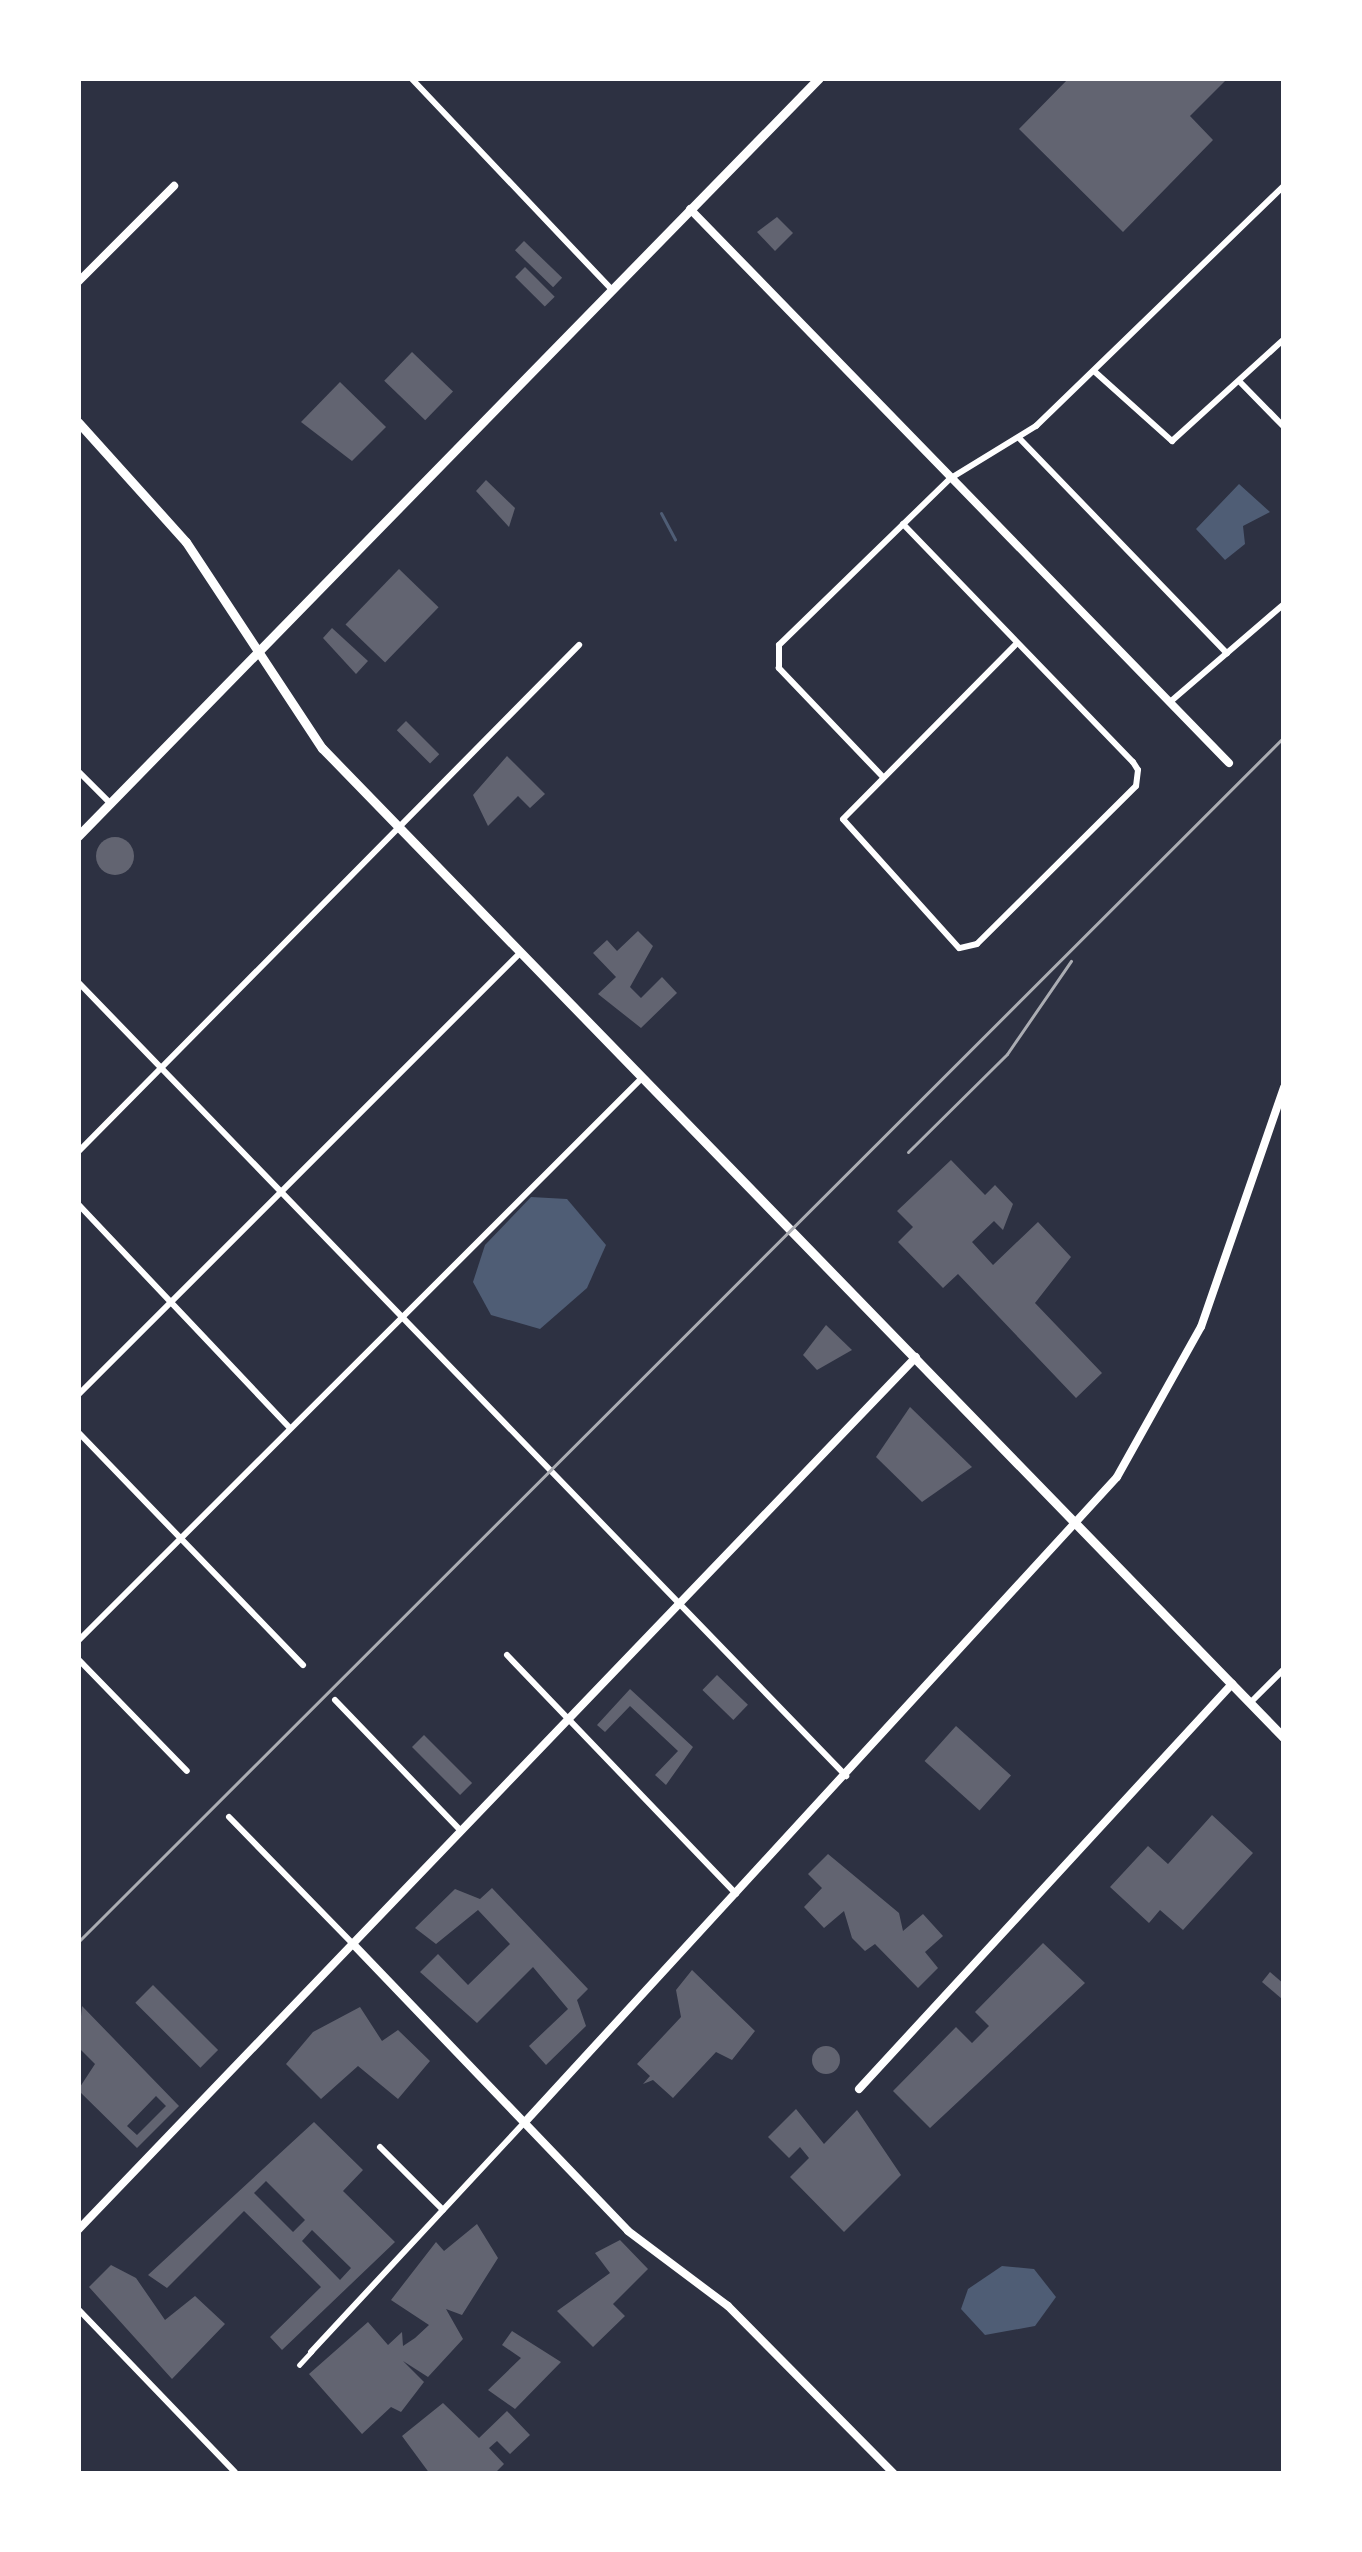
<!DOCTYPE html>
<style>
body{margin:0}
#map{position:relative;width:1362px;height:2552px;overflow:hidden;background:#2d3142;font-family:"Golos Text",sans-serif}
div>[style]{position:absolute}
.water>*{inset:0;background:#4f5d75}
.stream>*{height:3px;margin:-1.5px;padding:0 1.5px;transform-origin:1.5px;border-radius:1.5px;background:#4f5d75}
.building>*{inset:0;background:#626471;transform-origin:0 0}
.round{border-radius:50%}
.pedestrian>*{height:4.5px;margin:-2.25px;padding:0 2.25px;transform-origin:2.25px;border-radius:2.25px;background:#fff}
.minor>*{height:6px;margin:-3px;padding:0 3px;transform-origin:3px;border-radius:3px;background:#fff}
.tertiary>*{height:8px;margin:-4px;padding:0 4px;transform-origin:4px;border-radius:4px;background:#fff}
.secondary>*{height:9px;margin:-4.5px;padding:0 4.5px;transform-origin:4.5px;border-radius:4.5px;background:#fff}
.primary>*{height:9px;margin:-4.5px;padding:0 4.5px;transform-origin:4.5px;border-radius:4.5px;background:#fff}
.rail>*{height:3px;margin:-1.5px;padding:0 1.5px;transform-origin:1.5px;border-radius:1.5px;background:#abadb3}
span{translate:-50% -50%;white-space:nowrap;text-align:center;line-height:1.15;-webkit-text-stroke:9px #fff;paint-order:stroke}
.frame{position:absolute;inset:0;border:81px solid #fff;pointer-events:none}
</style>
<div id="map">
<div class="water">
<i style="clip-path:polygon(1239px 484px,1270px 512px,1243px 526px,1245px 544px,1225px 560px,1196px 529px)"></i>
<i style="clip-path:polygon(531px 1197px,567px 1199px,606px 1245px,587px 1288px,540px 1329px,491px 1315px,473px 1282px,485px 1245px)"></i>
<i style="clip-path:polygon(1002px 2266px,1034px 2269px,1056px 2297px,1035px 2326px,985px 2335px,961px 2309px,968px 2289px)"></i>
</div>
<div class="stream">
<i style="left:661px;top:513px;width:30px;rotate:62deg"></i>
</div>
<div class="building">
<i style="clip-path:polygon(1069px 78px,1228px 78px,1190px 116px,1213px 140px,1123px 232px,1019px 129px)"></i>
<i style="clip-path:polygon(777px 217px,793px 233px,775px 251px,757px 232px)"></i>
<i style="left:524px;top:241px;width:53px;height:13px;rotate:44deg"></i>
<i style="left:525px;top:267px;width:42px;height:14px;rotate:45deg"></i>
<i style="left:412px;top:352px;width:57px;height:40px;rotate:44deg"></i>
<i style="clip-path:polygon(340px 382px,386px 427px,352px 461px,301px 422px)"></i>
<i style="clip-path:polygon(486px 480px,515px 508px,509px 527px,476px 491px)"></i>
<i style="left:399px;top:569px;width:55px;height:77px;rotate:44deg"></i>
<i style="clip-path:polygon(332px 628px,368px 661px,356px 674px,323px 638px)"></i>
<i style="left:406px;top:721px;width:47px;height:13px;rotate:45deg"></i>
<i style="clip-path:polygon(507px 756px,545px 794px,530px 808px,518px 796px,488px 826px,473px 795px)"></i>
<i class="round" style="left:96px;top:837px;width:38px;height:38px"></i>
<i style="clip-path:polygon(638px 931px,653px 946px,630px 987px,641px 998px,662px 977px,677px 993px,641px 1028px,598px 994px,616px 977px,593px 953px,607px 940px,617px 951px)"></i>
<i style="clip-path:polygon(951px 1160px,985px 1195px,995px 1185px,1013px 1204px,1003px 1230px,994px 1221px,972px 1242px,993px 1265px,1038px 1222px,1071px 1257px,1035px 1303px,1102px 1373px,1076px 1398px,958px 1274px,943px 1288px,898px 1242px,913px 1227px,897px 1211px)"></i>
<i style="clip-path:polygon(826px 1325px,852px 1350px,817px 1370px,803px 1355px)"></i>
<i style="clip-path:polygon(910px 1407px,972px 1467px,922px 1502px,876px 1457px)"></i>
<i style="left:717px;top:1675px;width:43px;height:21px;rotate:44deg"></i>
<i style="clip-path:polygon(630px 1689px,693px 1747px,666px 1785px,655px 1775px,678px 1751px,630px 1706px,605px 1732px,597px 1725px)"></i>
<i style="left:956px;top:1726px;width:74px;height:47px;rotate:42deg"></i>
<i style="left:424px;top:1735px;width:68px;height:17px;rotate:45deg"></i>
<i style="clip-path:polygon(1212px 1815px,1253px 1853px,1183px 1930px,1160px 1910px,1149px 1923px,1110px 1887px,1148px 1846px,1168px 1864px)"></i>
<i style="clip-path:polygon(828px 1854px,899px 1913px,903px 1931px,923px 1914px,943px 1936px,925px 1952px,938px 1968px,918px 1988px,875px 1944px,865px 1951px,852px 1938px,844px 1911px,824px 1928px,804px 1907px,822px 1888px,808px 1874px)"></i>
<i style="clip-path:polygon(492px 1888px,588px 1989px,577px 2000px,586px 2026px,546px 2065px,529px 2046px,568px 2009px,533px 1967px,477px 2023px,420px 1972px,438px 1954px,468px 1985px,510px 1944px,478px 1910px,436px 1944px,415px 1928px,455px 1889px,480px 1899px)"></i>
<i style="clip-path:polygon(1043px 1943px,1085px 1983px,930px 2128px,893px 2091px,956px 2027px,972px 2043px,989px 2026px,975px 2012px)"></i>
<i style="clip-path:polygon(692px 1970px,755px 2031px,732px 2060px,716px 2052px,673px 2098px,653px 2080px,643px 2084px,650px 2076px,637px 2064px,681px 2017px,676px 1990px)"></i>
<i style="clip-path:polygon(1270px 1972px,1284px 1984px,1282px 1999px,1262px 1982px)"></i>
<i style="left:153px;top:1985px;width:92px;height:25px;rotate:45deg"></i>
<i style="clip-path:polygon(evenodd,82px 2006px,179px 2106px,137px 2148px,78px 2090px,95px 2064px,78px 2047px,82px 2006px,156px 2096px,166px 2106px,137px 2135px,127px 2126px,156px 2096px)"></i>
<i style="clip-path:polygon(360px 2007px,382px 2041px,398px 2030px,430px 2061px,398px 2099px,358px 2066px,321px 2099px,286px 2064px,313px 2032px)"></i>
<i class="round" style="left:812px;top:2046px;width:28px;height:28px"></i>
<i style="clip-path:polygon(796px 2109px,824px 2144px,857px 2110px,901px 2175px,844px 2232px,790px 2177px,809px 2158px,800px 2147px,789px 2158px,768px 2137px)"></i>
<i style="clip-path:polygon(evenodd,314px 2122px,363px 2170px,343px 2191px,395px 2242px,282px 2350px,270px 2337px,321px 2287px,244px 2211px,167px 2288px,148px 2275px,314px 2122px,266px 2181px,305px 2220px,293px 2232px,254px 2193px,266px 2181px,314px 2122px,312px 2230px,351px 2268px,340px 2280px,302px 2241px,312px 2230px)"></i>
<i style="clip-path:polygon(477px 2224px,498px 2258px,462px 2315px,446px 2309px,463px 2339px,428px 2377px,403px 2361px,424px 2382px,401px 2412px,391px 2407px,362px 2434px,309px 2374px,368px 2322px,388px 2345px,402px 2332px,403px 2346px,415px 2338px,429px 2325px,391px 2300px,436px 2242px,444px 2251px)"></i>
<i style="clip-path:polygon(620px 2240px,648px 2269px,613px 2304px,625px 2316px,593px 2347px,557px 2311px,610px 2273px,595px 2253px)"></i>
<i style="clip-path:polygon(111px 2265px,136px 2278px,165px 2320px,195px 2296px,225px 2324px,172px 2379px,89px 2287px)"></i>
<i style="clip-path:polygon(512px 2331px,561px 2362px,515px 2409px,488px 2390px,521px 2358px,502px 2345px)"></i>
<i style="clip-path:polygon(443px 2403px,479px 2438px,507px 2411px,530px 2435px,510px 2454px,497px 2441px,489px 2448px,504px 2464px,494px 2474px,430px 2474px,402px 2436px)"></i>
</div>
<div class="pedestrian">
<i style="left:299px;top:2365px;width:18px;rotate:-47deg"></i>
</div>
<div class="minor">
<i style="left:411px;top:78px;width:292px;rotate:46.5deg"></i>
<i style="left:1094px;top:371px;width:105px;rotate:41.9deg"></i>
<i style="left:1172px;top:441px;width:151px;rotate:-42.3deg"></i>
<i style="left:1240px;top:382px;width:63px;rotate:45.6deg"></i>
<i style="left:1020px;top:439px;width:298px;rotate:46deg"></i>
<i style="left:903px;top:524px;width:331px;rotate:46deg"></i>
<i style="left:1133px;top:762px;width:9px;rotate:58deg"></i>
<i style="left:1138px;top:770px;width:16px;rotate:97deg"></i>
<i style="left:1136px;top:786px;width:224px;rotate:135.2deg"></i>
<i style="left:977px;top:944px;width:18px;rotate:167deg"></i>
<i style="left:959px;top:948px;width:173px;rotate:-132deg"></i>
<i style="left:843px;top:819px;width:247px;rotate:-45.3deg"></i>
<i style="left:1170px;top:702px;width:150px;rotate:-40.7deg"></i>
<i style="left:78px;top:771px;width:44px;rotate:45deg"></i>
<i style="left:883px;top:777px;width:151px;rotate:-133.7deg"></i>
<i style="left:779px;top:668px;width:23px;rotate:-90deg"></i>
<i style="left:779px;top:645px;width:240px;rotate:-44.2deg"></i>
<i style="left:951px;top:478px;width:100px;rotate:-31.5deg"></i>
<i style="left:1036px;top:426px;width:345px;rotate:-44.1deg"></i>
<i style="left:78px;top:982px;width:1105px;rotate:45.95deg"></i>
<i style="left:78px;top:1152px;width:713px;rotate:-45.34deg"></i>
<i style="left:78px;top:1204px;width:308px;rotate:46.6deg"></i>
<i style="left:78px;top:1395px;width:626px;rotate:-45deg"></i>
<i style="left:78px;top:1432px;width:324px;rotate:46deg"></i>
<i style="left:78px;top:1641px;width:798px;rotate:-44.95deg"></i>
<i style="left:507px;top:1655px;width:331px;rotate:46.2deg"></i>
<i style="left:78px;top:1659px;width:156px;rotate:45.8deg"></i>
<i style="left:335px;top:1700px;width:182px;rotate:46.1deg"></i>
<i style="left:1250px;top:1703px;width:48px;rotate:-45deg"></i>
<i style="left:229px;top:1817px;width:176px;rotate:45.7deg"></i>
<i style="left:380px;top:2147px;width:89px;rotate:45deg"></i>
<i style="left:78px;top:2309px;width:226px;rotate:46.1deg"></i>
<i style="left:311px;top:2352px;width:314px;rotate:-47.1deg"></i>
</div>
<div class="tertiary">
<i style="left:690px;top:209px;width:773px;rotate:45.79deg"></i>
<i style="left:78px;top:282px;width:136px;rotate:-45deg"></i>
<i style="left:353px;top:1944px;width:397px;rotate:46.2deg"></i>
<i style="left:628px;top:2231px;width:125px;rotate:36.9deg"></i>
<i style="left:728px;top:2306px;width:236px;rotate:45.3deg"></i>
<i style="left:859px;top:2089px;width:551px;rotate:-47.36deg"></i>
<i style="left:525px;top:2122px;width:875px;rotate:-47.45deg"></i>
<i style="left:1117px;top:1477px;width:172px;rotate:-60.8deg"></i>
<i style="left:1201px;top:1327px;width:254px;rotate:-70.9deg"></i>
<i style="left:78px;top:2230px;width:1210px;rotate:-46.17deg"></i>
</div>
<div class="secondary">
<i style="left:78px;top:422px;width:161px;rotate:48deg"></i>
<i style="left:186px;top:542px;width:247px;rotate:56.6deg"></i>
<i style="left:322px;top:748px;width:1380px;rotate:45.82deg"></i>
</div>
<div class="primary">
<i style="left:78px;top:836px;width:1060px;rotate:-45.65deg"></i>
</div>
<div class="rail">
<i style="left:908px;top:1152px;width:139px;rotate:-44.7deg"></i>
<i style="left:1007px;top:1054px;width:113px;rotate:-55.5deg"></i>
<i style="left:78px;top:1942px;width:1705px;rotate:-44.98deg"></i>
</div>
<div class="frame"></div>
</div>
